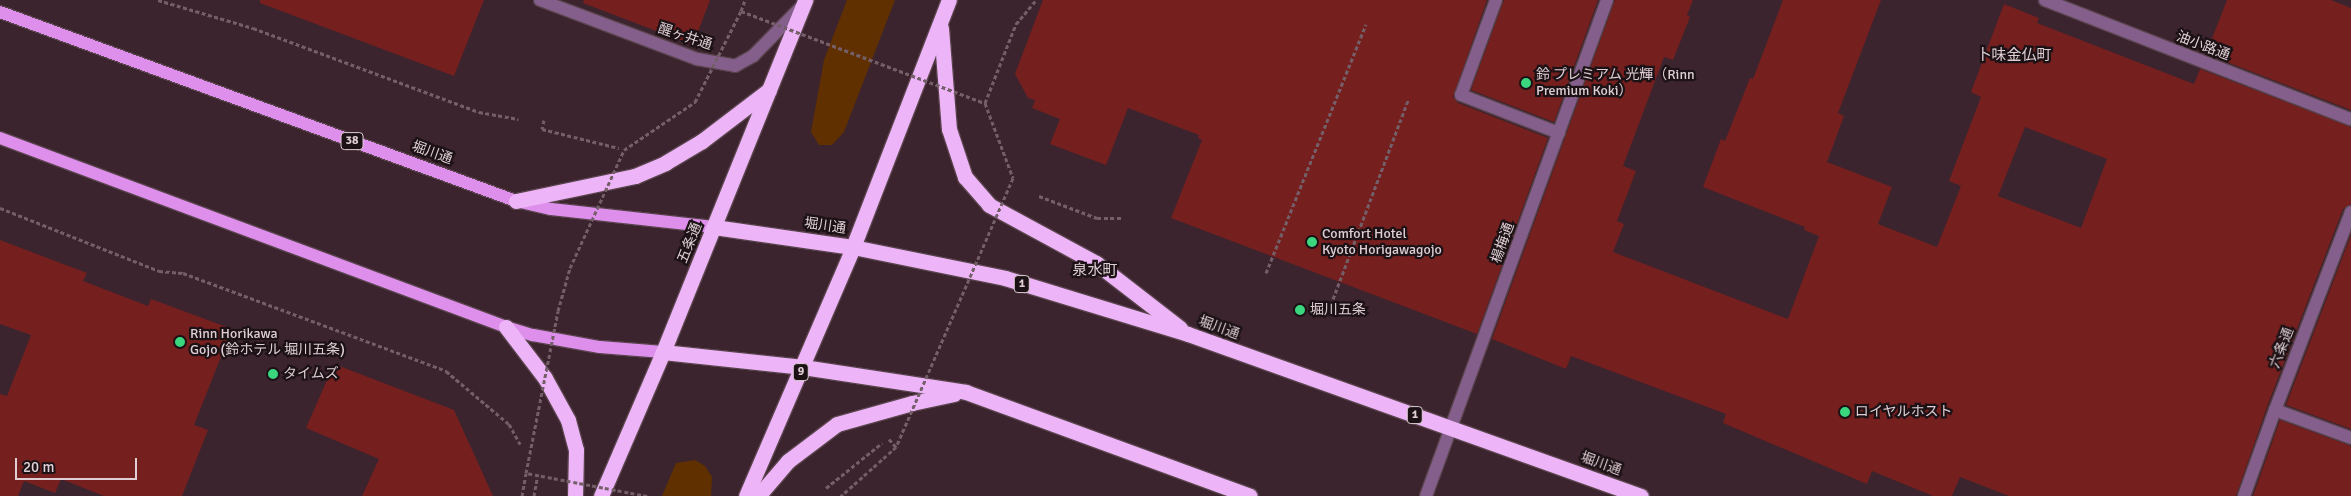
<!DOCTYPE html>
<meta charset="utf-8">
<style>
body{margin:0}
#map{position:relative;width:2351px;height:496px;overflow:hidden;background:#3b242e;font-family:Signika,"Noto Sans JP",sans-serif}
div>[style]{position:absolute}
.green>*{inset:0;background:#603000}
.building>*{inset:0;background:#751f1e}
.path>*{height:3px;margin-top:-1.5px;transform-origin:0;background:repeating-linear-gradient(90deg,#745f68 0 4px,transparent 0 6.5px)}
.roads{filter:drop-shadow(1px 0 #59434c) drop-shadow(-1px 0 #59434c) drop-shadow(0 1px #59434c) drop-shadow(0 -1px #59434c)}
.minor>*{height:12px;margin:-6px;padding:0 6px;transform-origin:6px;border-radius:6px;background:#855f8c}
.major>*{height:12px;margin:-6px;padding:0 6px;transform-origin:6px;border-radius:6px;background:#de8fec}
.highway>*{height:15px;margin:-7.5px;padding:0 7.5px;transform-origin:7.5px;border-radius:7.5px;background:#edb5f7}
.path-bridge>*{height:3px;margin-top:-1.5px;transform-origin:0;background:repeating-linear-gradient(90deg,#745f68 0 4px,transparent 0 6.5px)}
.dots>*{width:14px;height:14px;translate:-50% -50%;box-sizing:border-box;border:2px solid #1c1115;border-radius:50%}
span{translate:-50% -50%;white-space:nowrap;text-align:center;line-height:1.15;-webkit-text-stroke:4.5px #1c1115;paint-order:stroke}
.shield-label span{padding:1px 4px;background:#1c1115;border:1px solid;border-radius:4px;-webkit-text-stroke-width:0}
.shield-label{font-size:12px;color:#dfcfd5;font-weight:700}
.street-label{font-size:14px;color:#dfcfd5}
.poi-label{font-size:14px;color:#dfcfd5}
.left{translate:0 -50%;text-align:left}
.neighbourhood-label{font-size:15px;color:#dfcfd5}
.scale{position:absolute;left:15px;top:458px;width:122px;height:22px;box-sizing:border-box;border:2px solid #dfcfd5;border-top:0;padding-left:6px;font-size:15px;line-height:18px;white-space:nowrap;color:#dfcfd5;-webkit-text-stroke:4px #1c1115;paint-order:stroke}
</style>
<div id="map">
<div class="green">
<i style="clip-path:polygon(847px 0,895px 0,844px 132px,832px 145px,819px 145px,811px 132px,824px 60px)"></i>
<i style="clip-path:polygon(695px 460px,705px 466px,712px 477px,711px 496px,662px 496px,676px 463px)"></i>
</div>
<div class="building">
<i style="clip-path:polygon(260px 0,484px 0,454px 76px,260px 3px)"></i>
<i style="clip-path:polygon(584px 0,710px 0,693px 45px,583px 3px)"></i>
<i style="clip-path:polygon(1043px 0,1487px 0,1453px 97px,1458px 103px,1548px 138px,1477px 334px,1171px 218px,1202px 140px,1198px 138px,1199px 135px,1128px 108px,1106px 165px,1050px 144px,1060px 119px,1032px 108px,1035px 100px,1028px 98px,1015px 74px)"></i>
<i style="clip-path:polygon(1504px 0,1598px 0,1554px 122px,1471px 90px)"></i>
<i style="clip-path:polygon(evenodd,1615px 0,1693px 0,1687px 15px,1690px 17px,1673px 60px,1664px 57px,1623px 166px,1636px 171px,1617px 221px,1624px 224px,1613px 252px,1788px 319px,1819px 236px,1804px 230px,1805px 227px,1703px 187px,1721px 139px,1725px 141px,1750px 78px,1753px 79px,1783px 0,1881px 0,1838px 113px,1844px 116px,1827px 162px,1892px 187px,1878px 224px,1937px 247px,1961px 186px,1949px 181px,1981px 97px,1971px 92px,2004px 4px,2039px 18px,2037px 23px,2194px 84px,2200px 69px,2351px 127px,2351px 204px,2343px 209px,2267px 407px,2236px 496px,2009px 496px,1960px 477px,1952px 496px,1933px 496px,1872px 471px,1867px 484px,1723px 423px,1726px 414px,1571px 356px,1566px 369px,1492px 339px,1615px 0,2025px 127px,2107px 159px,2081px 228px,1998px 196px,2025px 127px)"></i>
<i style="clip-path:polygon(2227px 0,2331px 0,2351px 8px,2351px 110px,2206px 54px)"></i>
<i style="clip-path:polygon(2351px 235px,2351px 429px,2286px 405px)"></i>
<i style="clip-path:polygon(0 240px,87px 273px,83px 281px,148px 306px,151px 299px,232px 329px,194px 425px,208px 430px,182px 496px,104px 496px,61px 479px,55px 493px,24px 481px,18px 496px,0 496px,0 394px,7px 396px,31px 335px,0 324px)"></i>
<i style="clip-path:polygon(334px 364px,454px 410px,493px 496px,362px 496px,379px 459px,306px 428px)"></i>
<i style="clip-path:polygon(2280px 420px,2351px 446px,2351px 496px,2253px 496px)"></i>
</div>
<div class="path">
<i style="left:158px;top:0;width:99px;rotate:16.4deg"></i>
<i style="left:253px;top:28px;width:241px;rotate:20.4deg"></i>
<i style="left:479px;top:112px;width:40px;rotate:10deg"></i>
<i style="left:741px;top:11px;width:12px;rotate:-70deg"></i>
<i style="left:985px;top:103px;width:85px;rotate:-68.6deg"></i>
<i style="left:1016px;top:24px;width:30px;rotate:-50deg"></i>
<i style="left:544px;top:120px;width:9px;rotate:103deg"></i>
<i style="left:542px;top:129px;width:79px;rotate:13.9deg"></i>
<i style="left:1039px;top:196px;width:62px;rotate:20.8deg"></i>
<i style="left:1097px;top:218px;width:24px"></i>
<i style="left:0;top:208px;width:171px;rotate:21.6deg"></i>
<i style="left:159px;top:271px;width:24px;rotate:5deg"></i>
<i style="left:183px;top:273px;width:281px;rotate:20.4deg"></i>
<i style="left:446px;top:371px;width:82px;rotate:40.1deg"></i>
<i style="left:509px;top:424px;width:23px;rotate:61deg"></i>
<i style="left:1266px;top:273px;width:268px;rotate:-68.1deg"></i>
<i style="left:1333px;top:299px;width:213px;rotate:-69.3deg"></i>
<i style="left:889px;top:439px;width:11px;rotate:49deg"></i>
<i style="left:826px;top:488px;width:72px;rotate:-38.8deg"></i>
<i style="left:522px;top:496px;width:23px;rotate:-80deg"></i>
<i style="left:534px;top:496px;width:17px;rotate:-80deg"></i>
</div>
<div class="roads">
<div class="minor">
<i style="left:540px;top:0;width:168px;rotate:20.6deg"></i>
<i style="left:697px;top:59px;width:39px;rotate:10deg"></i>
<i style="left:735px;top:66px;width:21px;rotate:-29deg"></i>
<i style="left:753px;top:56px;width:67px;rotate:-45.6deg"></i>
<i style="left:1496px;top:0;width:101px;rotate:110.2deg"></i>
<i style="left:1461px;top:95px;width:105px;rotate:21.2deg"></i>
<i style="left:2045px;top:0;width:328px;rotate:21.3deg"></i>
<i style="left:2275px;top:410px;width:81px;rotate:20.2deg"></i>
<i style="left:1426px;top:496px;width:528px;rotate:-69.95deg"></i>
<i style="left:2244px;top:496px;width:91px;rotate:-70.2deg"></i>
<i style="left:2275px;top:410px;width:212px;rotate:-69deg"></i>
</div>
<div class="major">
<i style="left:0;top:12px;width:550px;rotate:20.12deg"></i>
<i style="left:516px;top:201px;width:36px;rotate:13deg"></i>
<i style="left:551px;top:209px;width:164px;rotate:6.3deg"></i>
<i style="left:0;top:138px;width:540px;rotate:20.48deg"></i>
<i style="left:506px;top:327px;width:28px;rotate:17deg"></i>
<i style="left:533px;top:335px;width:68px;rotate:10.2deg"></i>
<i style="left:600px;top:347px;width:63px;rotate:4.5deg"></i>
</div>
<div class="highway">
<i style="left:941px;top:28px;width:101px;rotate:85.5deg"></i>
<i style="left:949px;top:129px;width:51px;rotate:71.6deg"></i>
<i style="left:965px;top:177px;width:37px;rotate:49deg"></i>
<i style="left:989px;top:205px;width:122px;rotate:28.5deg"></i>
<i style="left:1096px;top:263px;width:106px;rotate:37.7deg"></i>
<i style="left:516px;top:201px;width:122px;rotate:-11.9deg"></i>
<i style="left:635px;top:176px;width:33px;rotate:-23deg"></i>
<i style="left:665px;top:163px;width:43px;rotate:-30.7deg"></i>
<i style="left:702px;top:141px;width:84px;rotate:-37.3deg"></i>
<i style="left:714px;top:227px;width:140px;rotate:8.2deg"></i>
<i style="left:853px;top:247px;width:155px;rotate:11.5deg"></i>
<i style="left:1005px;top:278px;width:191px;rotate:17deg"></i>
<i style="left:1188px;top:334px;width:481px;rotate:19.7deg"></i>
<i style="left:506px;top:327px;width:64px;rotate:52.6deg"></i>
<i style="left:545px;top:378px;width:48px;rotate:61.3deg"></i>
<i style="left:568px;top:420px;width:31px;rotate:75deg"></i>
<i style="left:576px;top:450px;width:46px;rotate:91.2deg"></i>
<i style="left:663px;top:352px;width:141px;rotate:6.1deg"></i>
<i style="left:803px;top:367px;width:165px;rotate:8.7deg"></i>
<i style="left:966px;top:392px;width:302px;rotate:20.1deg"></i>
<i style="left:601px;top:496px;width:157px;rotate:-66.7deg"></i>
<i style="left:663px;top:352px;width:380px;rotate:-68deg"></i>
<i style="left:746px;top:496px;width:271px;rotate:-66.7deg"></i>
<i style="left:853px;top:247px;width:265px;rotate:-68.8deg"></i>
<i style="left:758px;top:496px;width:46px;rotate:-49.4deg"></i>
<i style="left:788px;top:461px;width:61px;rotate:-37.1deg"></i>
<i style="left:837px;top:424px;width:78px;rotate:-15.6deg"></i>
<i style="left:912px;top:403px;width:43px;rotate:-12.1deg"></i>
</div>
</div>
<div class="path-bridge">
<i style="left:647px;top:496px;width:123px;rotate:-169.2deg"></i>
<i style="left:526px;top:473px;width:165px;rotate:-78.8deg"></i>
<i style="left:558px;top:311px;width:45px;rotate:-74.4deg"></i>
<i style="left:570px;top:268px;width:130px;rotate:-65.4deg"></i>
<i style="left:624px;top:150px;width:86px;rotate:-34.1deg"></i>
<i style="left:695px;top:102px;width:102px;rotate:-63.2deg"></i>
<i style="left:741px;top:11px;width:261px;rotate:20.7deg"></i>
<i style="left:985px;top:103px;width:80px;rotate:69.5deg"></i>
<i style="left:1013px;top:178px;width:293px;rotate:113.5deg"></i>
<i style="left:896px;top:447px;width:74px;rotate:138.3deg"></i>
</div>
<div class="dots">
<i style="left:1526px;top:83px;background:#3bd77f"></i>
<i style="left:1312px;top:242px;background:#3bd77f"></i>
<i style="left:1300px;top:310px;background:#3bd77f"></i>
<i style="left:180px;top:342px;background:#3bd77f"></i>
<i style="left:273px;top:374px;background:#3bd77f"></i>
<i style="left:1845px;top:412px;background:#3bd77f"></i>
</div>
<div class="shield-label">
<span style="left:352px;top:141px">38</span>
<span style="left:1022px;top:284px">1</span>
<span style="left:801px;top:372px">9</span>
<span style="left:1415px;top:415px">1</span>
</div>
<div class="street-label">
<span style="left:685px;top:37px;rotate:18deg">醒ヶ井通</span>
<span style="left:2203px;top:46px;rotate:21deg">油小路通</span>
<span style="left:432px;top:153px;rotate:20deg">堀川通</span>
<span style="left:825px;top:226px;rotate:8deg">堀川通</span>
<span style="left:690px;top:243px;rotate:-68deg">五条通</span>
<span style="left:1503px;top:243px;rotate:-70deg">楊梅通</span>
<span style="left:1219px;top:328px;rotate:20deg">堀川通</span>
<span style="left:2282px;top:348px;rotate:-69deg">六条通</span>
<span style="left:1601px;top:464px;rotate:20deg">堀川通</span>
</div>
<div class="poi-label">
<span class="left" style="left:1536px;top:83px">鈴 プレミアム 光輝（Rinn<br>Premium Koki）</span>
<span class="left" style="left:1322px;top:242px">Comfort Hotel<br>Kyoto Horigawagojo</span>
<span class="left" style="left:1310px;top:310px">堀川五条</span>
<span class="left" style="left:190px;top:342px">Rinn Horikawa<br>Gojo (鈴ホテル 堀川五条)</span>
<span class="left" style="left:283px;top:374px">タイムズ</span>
<span class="left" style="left:1855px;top:412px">ロイヤルホスト</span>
</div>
<div class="neighbourhood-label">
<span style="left:2014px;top:56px">卜味金仏町</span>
<span style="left:1095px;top:271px">泉水町</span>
</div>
<div class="scale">20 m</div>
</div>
